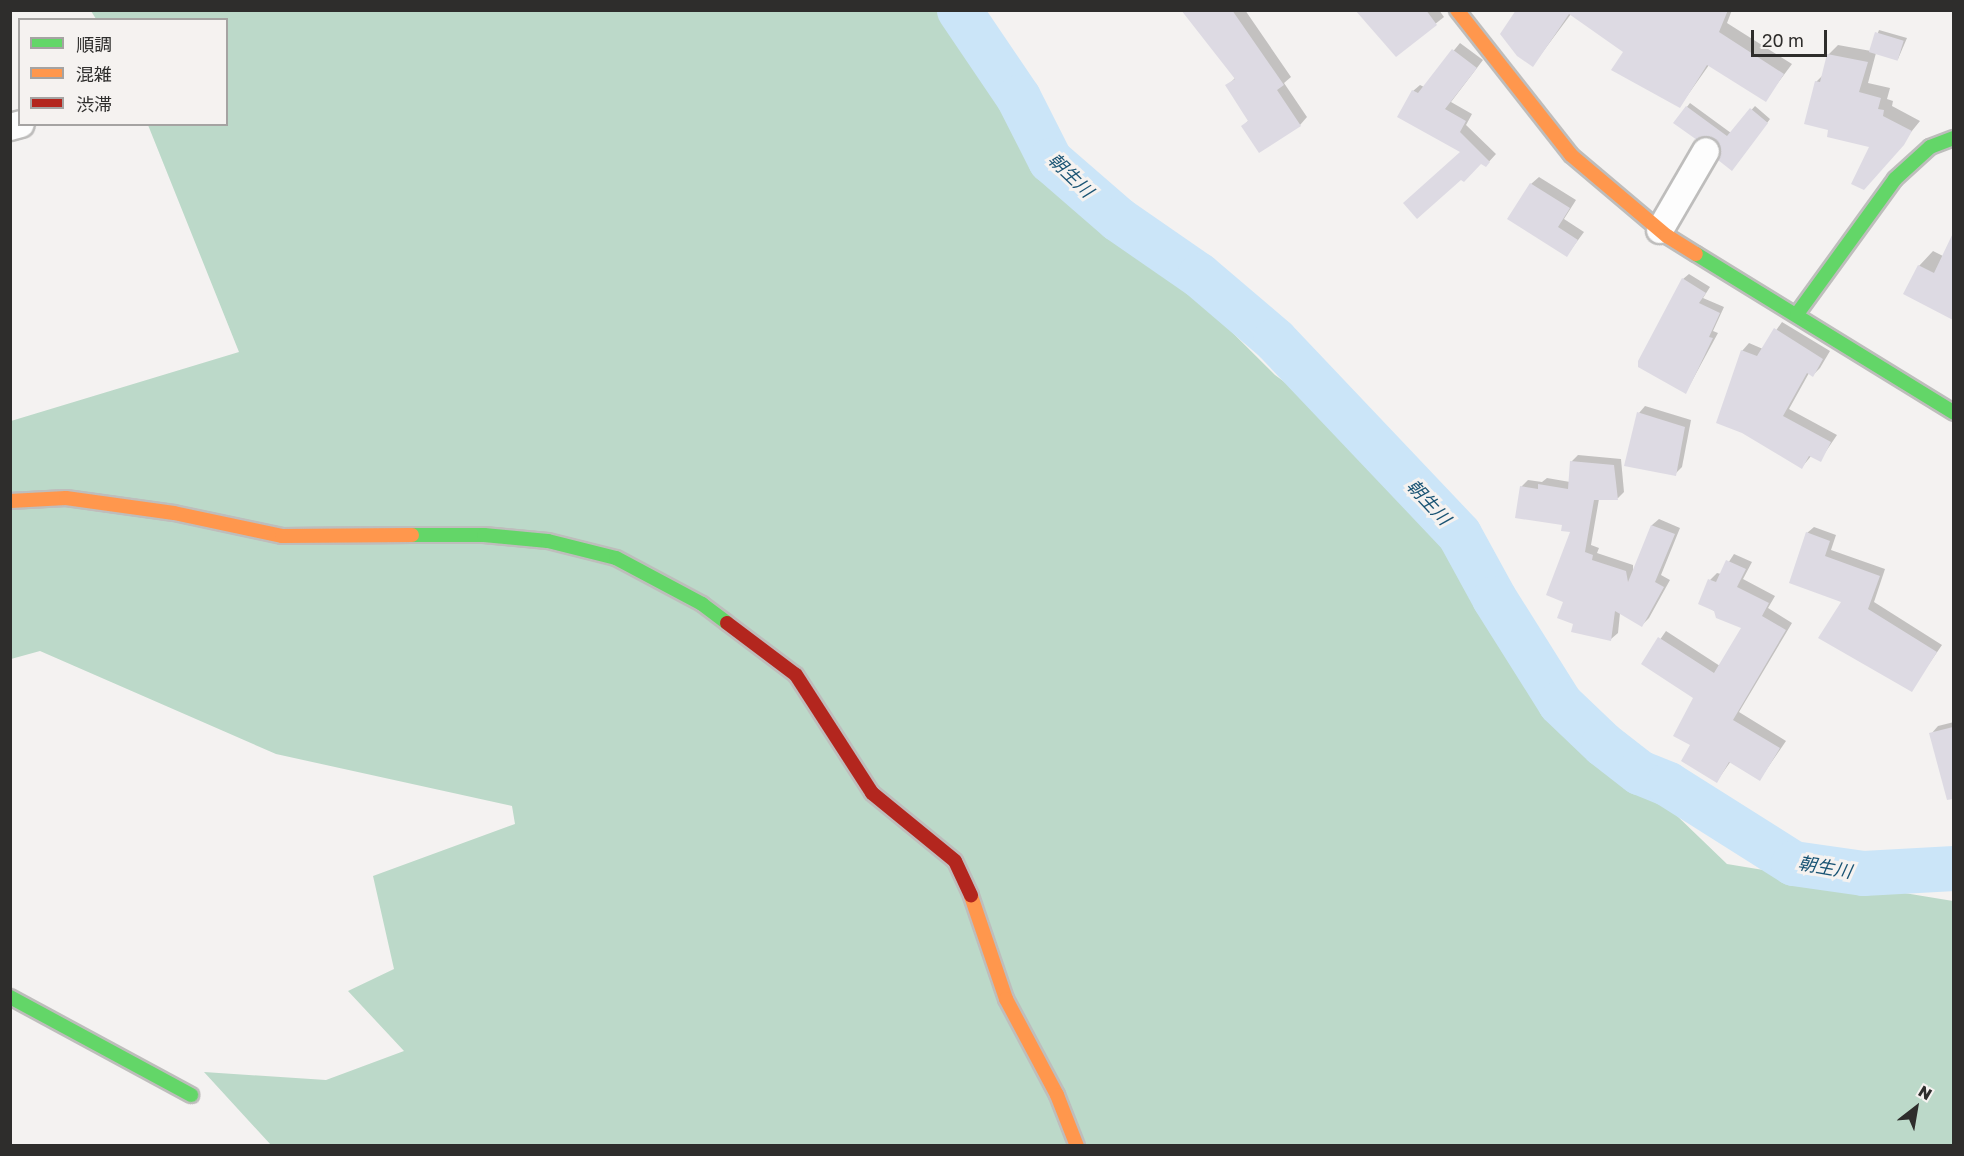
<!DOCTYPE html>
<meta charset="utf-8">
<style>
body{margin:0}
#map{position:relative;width:1964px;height:1156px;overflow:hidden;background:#f4f2f1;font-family:"Golos Text","Noto Sans JP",sans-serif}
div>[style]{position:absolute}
.forest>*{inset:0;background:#bcd9c9}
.shadow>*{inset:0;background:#0003}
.river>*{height:45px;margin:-22.5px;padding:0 22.5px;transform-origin:22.5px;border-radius:22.5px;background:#cbe5f8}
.building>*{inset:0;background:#dddae3;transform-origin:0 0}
.roads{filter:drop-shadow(2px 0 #bebdbc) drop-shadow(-2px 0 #bebdbc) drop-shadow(0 2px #bebdbc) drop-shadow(0 -2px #bebdbc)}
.street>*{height:26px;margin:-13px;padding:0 13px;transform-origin:13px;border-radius:13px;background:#fdfdfd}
.fast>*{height:14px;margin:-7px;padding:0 7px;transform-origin:7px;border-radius:7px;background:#63d668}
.slow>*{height:14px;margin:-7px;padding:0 7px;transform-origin:7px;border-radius:7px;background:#ff974d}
.jam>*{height:14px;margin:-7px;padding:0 7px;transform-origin:7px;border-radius:7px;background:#b3261e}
span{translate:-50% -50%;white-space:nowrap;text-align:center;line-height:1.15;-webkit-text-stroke:6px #f5f2f0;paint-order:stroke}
.water-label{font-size:18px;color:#1a5474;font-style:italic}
.frame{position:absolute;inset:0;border:12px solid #2e2d2c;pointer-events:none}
.legend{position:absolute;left:18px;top:18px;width:210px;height:108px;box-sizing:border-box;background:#f5f2f0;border:2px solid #a5a3a2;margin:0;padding:8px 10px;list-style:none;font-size:18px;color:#2e2d2c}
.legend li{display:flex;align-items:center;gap:12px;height:30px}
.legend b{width:30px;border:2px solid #a5a3a2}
.north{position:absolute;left:1886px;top:1078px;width:60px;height:60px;-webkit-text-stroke:4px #f5f2f0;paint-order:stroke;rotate:31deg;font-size:16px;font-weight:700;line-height:24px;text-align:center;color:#2e2d2c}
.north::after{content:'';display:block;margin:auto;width:21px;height:27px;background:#2e2d2c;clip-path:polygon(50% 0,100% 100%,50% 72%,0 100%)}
.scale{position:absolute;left:1751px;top:30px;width:76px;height:27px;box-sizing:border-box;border:3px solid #2e2d2c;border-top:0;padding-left:8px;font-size:18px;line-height:21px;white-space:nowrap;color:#2e2d2c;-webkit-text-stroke:4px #f5f2f0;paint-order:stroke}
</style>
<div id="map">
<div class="forest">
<i style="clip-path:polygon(91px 11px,959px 11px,1091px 192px,1275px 375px,1426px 487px,1515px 660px,1727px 864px,1953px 901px,1953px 1145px,271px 1145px,204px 1072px,326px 1080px,404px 1051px,348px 991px,394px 969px,373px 876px,515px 824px,512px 806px,276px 754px,40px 651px,11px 659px,11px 421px,239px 352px,148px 125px,226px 124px,226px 20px,96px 19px)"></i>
</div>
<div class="shadow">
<i style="clip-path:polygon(1182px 10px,1245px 10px,1291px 77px,1284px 83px,1307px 117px,1300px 125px,1243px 126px,1249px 120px,1227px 86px,1236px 77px)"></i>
<i style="clip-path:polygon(1357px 10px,1439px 10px,1444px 17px,1396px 55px)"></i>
<i style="clip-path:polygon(1518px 10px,1732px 10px,1727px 23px,1792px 64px,1765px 100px,1709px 65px,1680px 106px,1613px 69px,1625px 51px,1571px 14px,1533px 65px)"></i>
<i style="clip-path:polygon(1879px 30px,1907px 38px,1898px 59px,1876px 53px,1868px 83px,1890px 88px,1887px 99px,1893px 101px,1892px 106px,1920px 121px,1873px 179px,1871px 146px,1830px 129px,1816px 82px,1823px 75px,1828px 55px,1838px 45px,1871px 51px)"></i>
<i style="clip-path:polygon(1460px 43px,1483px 60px,1451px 102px,1472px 114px,1466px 125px,1496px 154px,1486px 165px,1462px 152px,1413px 91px,1420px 85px,1424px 87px)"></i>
<i style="clip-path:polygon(1690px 103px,1731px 133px,1755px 106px,1770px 119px,1735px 166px,1715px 137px,1675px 122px)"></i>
<i style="clip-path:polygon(1539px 177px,1576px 200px,1564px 219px,1584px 232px,1567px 255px,1531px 184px)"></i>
<i style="clip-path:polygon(1954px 249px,1954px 318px,1905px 294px,1919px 266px,1933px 251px,1945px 257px)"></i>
<i style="clip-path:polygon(1689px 274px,1710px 287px,1703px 298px,1724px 307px,1713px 331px,1718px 333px,1686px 392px,1683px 279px)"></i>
<i style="clip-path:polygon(1782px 322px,1830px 351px,1820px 368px,1813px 375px,1809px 373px,1789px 409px,1837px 435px,1820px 460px,1812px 455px,1802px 467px,1742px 351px,1749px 343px,1763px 349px)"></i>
<i style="clip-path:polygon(1645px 406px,1691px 420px,1682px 467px,1675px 474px,1639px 413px)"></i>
<i style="clip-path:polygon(1578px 455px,1621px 459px,1624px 492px,1618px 498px,1599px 499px,1591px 545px,1599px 548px,1597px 553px,1633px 565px,1633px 572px,1652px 525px,1659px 519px,1680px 528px,1661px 575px,1670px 580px,1649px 618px,1642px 625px,1620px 613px,1618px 633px,1611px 639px,1575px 623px,1565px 601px,1572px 531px,1521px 487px,1528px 480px,1542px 482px,1547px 478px,1570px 482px,1571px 462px)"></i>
<i style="clip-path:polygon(1814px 527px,1836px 535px,1831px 550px,1885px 569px,1874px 602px,1942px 645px,1911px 690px,1843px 601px,1807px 533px)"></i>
<i style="clip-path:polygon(1734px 554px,1752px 562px,1743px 579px,1775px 596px,1768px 608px,1792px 623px,1739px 712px,1786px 741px,1760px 779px,1731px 761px,1717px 781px,1692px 744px,1695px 697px,1643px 664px,1666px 631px,1720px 666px,1743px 627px,1700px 603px,1710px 580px,1717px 573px,1721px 574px)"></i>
<i style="clip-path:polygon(1954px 722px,1954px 768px,1941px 772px,1931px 734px,1938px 726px)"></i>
</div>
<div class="river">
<i style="left:959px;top:10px;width:105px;rotate:55.9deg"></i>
<i style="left:1018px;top:97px;width:71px;rotate:63.1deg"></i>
<i style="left:1050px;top:160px;width:90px;rotate:40.9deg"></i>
<i style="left:1118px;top:219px;width:98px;rotate:34.7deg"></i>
<i style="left:1199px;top:275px;width:100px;rotate:40.5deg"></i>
<i style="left:1275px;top:340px;width:267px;rotate:46.5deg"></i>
<i style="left:1459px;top:534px;width:73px;rotate:61.3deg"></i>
<i style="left:1494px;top:598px;width:124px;rotate:57.8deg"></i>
<i style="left:1560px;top:703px;width:59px;rotate:43.6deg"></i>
<i style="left:1603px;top:744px;width:46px;rotate:37.9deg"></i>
<i style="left:1639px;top:772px;width:31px;rotate:22deg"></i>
<i style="left:1668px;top:784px;width:148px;rotate:32.3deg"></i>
<i style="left:1793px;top:863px;width:71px;rotate:8.1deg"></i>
<i style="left:1863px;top:873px;width:91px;rotate:-3.1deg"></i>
</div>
<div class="building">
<i style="clip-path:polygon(1181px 10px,1232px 10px,1284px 85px,1277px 90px,1301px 126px,1259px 153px,1241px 126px,1248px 121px,1225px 85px,1235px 79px)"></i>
<i style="clip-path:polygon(1355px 10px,1426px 10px,1437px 25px,1396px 57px)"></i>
<i style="clip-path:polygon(1516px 10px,1728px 10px,1719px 32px,1784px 74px,1766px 102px,1707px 65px,1680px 108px,1611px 70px,1623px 52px,1569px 14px,1533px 67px,1517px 56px,1500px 34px)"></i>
<i style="left:1875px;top:32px;width:30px;height:21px;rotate:17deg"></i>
<i style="clip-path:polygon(1452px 49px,1477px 68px,1445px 109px,1466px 121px,1460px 132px,1490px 162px,1486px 167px,1481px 164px,1464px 182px,1461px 180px,1417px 219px,1403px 203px,1460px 152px,1397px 117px,1412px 90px,1418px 93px)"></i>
<i style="clip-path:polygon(1827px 54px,1868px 62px,1859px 92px,1881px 98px,1878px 109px,1884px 110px,1883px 116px,1912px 131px,1904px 145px,1864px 190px,1851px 184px,1869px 147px,1827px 137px,1828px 130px,1804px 124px,1815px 81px,1820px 82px)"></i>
<i style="clip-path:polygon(1686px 106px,1727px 136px,1750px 108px,1768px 123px,1732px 171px,1718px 160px,1721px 150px,1714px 138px,1697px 140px,1673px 123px)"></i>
<i style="clip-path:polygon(1530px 183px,1570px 208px,1558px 227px,1578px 240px,1567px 257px,1507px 219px)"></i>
<i style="clip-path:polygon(1953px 233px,1953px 320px,1903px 294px,1918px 265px,1934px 273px)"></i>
<i style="clip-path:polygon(1682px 278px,1706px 293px,1699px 303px,1720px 313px,1709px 337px,1713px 338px,1686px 394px,1638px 367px,1638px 361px)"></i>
<i style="clip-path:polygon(1774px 328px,1823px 359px,1813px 377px,1807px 373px,1783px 416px,1831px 442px,1821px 462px,1809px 456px,1802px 469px,1742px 433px,1716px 423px,1741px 350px,1757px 356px)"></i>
<i style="clip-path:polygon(1637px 412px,1685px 427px,1676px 476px,1624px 466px)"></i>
<i style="clip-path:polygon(1570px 461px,1614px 465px,1618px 500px,1594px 500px,1585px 552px,1593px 555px,1592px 560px,1626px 571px,1628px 582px,1651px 525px,1675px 534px,1655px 582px,1664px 587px,1642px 627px,1615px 611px,1611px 641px,1571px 632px,1573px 624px,1557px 618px,1563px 602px,1546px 595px,1570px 532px,1561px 531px,1562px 525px,1515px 518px,1520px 486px,1538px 489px,1538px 484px,1568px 489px)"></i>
<i style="clip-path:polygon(1806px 532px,1830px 541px,1825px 556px,1880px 576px,1868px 609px,1937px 652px,1912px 692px,1818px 638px,1841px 602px,1789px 583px)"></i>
<i style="clip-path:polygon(1726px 560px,1746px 569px,1737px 587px,1769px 603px,1762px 616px,1786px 630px,1733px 720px,1780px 748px,1760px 781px,1729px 762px,1717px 783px,1681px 761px,1690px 745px,1673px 736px,1693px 698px,1641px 664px,1658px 637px,1714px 673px,1741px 628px,1716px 618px,1714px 611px,1698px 604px,1708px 579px,1716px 582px)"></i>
<i style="clip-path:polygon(1953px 727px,1953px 799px,1947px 800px,1929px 733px)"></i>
</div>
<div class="roads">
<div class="street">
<i style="left:10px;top:127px;width:11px;rotate:-15deg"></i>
<i style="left:1660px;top:230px;width:91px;rotate:-59.8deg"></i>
</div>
<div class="fast">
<i style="left:1696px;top:254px;width:303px;rotate:31.6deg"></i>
<i style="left:1797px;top:314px;width:167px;rotate:-54deg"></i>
<i style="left:1895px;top:179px;width:47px;rotate:-42.4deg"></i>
<i style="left:1930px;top:147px;width:26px;rotate:-21deg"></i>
<i style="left:412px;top:535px;width:72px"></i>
<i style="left:484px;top:535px;width:64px;rotate:5.4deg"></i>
<i style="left:548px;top:541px;width:70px;rotate:14deg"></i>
<i style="left:616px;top:558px;width:98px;rotate:28.1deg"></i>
<i style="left:702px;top:604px;width:31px;rotate:37deg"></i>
<i style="left:10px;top:997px;width:206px;rotate:28.4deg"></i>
</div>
<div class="slow">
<i style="left:1457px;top:10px;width:184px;rotate:51.8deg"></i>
<i style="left:1571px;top:155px;width:126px;rotate:40.2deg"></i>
<i style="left:1667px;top:236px;width:34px;rotate:32deg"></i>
<i style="left:10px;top:501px;width:56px;rotate:-3.1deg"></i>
<i style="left:66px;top:498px;width:109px;rotate:7.9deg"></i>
<i style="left:174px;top:513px;width:110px;rotate:12deg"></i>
<i style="left:282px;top:536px;width:130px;rotate:-0.4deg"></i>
<i style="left:971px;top:896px;width:109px;rotate:71.2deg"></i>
<i style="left:1006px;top:999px;width:109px;rotate:62deg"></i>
<i style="left:1057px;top:1095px;width:55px;rotate:68.6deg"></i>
</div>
<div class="jam">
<i style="left:727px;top:623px;width:86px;rotate:37deg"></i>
<i style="left:796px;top:675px;width:140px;rotate:57.2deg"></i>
<i style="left:872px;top:793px;width:107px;rotate:39.3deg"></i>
<i style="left:955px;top:861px;width:38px;rotate:65deg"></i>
</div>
</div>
<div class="water-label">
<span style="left:1071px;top:175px;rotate:44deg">朝生川</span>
<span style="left:1429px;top:502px;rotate:47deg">朝生川</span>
<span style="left:1825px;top:867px;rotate:10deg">朝生川</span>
</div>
<div class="frame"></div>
<ul class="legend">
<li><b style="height:8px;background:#63d668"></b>順調</li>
<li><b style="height:8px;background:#ff974d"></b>混雑</li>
<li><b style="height:8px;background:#b3261e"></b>渋滞</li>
</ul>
<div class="north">N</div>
<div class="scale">20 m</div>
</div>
